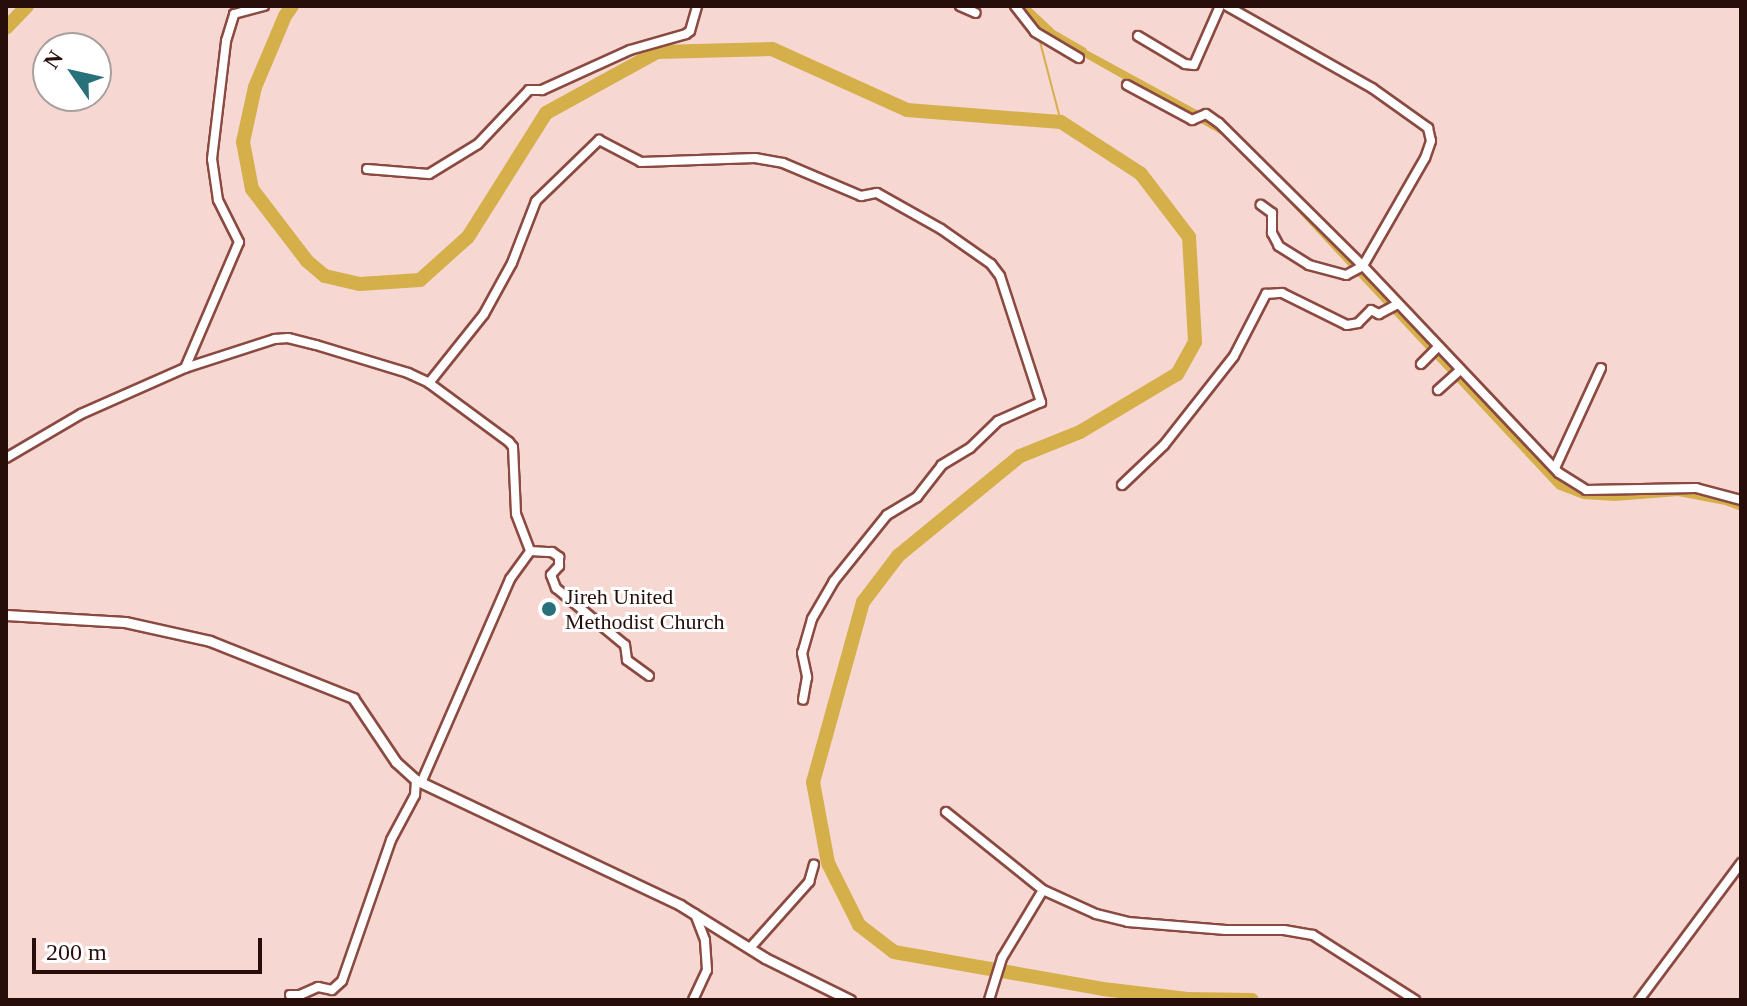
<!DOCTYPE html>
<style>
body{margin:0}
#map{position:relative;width:1747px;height:1006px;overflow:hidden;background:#f7d7d2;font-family:Georgia,serif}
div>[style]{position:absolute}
.water>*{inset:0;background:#d4af4a}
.stream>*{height:2px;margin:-1px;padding:0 1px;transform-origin:1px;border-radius:1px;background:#d4af4a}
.river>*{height:14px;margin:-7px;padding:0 7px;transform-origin:7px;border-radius:7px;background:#d4af4a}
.roads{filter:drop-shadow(2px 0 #8b4a41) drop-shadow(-2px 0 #8b4a41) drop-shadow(0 2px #8b4a41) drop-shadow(0 -2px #8b4a41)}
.minor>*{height:8px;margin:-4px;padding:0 4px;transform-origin:4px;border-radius:4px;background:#fff}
.tertiary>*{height:9px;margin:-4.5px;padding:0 4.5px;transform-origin:4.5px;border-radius:4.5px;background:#fff}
.dots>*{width:22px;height:22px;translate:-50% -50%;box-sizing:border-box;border:4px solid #fff;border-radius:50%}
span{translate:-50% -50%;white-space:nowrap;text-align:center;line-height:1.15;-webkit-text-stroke:6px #fff;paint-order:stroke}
.poi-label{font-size:22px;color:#280e0b}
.left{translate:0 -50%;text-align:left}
.frame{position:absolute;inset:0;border:8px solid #280e0b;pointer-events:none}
.north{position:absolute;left:32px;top:32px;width:80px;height:80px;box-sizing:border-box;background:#fff;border:2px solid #a99f9d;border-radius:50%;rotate:304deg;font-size:22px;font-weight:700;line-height:32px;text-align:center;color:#280e0b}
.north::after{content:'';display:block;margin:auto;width:28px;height:36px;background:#28717b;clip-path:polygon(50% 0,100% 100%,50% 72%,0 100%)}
.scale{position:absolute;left:32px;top:938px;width:230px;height:36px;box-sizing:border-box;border:4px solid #280e0b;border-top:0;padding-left:10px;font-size:24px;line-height:28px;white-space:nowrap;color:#280e0b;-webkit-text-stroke:6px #fff;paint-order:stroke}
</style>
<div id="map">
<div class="water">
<i style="clip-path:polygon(1021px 6px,1029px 6px,1061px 36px,1237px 132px,1436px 349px,1546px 466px,1575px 491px,1620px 495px,1705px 491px,1741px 504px,1741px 511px,1725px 505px,1678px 496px,1615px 501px,1583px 499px,1557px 489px,1231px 140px,1054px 40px,1037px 28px)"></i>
</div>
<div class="stream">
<i style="left:1056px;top:32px;width:34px;rotate:30deg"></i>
<i style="left:1039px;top:38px;width:87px;rotate:75.3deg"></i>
</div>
<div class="river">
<i style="left:292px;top:6px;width:12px;rotate:125deg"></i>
<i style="left:285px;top:16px;width:77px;rotate:112.9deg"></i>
<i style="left:255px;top:87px;width:56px;rotate:102.3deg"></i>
<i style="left:243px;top:142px;width:48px;rotate:79.2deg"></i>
<i style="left:252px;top:189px;width:91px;rotate:52.6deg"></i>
<i style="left:307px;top:261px;width:23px;rotate:40deg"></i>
<i style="left:325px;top:276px;width:36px;rotate:13deg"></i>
<i style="left:360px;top:284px;width:60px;rotate:-3.8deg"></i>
<i style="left:420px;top:280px;width:64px;rotate:-41.9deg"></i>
<i style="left:468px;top:237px;width:146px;rotate:-57.8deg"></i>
<i style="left:546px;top:113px;width:127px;rotate:-28.8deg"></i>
<i style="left:657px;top:52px;width:115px;rotate:-1.5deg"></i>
<i style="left:772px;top:49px;width:148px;rotate:24.3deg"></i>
<i style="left:907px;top:110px;width:154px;rotate:4.5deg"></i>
<i style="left:1061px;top:122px;width:95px;rotate:33deg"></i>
<i style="left:1141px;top:174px;width:79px;rotate:52.7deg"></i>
<i style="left:1189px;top:237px;width:105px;rotate:86.7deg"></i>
<i style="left:1195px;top:342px;width:37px;rotate:119deg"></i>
<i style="left:1177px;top:374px;width:113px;rotate:149.1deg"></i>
<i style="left:1080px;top:432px;width:65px;rotate:158.2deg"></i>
<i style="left:1020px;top:456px;width:158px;rotate:140.7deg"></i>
<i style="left:898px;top:556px;width:58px;rotate:127.3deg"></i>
<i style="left:863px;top:602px;width:187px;rotate:105.5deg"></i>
<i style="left:813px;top:782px;width:82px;rotate:79.5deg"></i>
<i style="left:828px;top:863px;width:69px;rotate:63.4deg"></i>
<i style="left:859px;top:925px;width:44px;rotate:37.6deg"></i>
<i style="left:894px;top:952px;width:212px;rotate:10deg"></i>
<i style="left:1103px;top:989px;width:85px;rotate:6.8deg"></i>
<i style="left:1187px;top:999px;width:65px;rotate:0.9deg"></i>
<i style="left:6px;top:28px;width:30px;rotate:-46deg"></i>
</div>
<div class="roads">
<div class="minor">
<i style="left:960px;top:6px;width:17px;rotate:24deg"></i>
<i style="left:1015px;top:6px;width:33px;rotate:52deg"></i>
<i style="left:1035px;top:32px;width:51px;rotate:30.6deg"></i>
<i style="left:1227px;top:6px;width:167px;rotate:29.5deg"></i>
<i style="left:1372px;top:88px;width:69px;rotate:35.5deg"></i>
<i style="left:1428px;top:128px;width:13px;rotate:77deg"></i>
<i style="left:1431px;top:141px;width:18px;rotate:109deg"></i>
<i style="left:1425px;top:158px;width:125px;rotate:119.9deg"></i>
<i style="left:1363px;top:266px;width:285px;rotate:46.6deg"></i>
<i style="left:1559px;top:473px;width:32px;rotate:32deg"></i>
<i style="left:1586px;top:490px;width:110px;rotate:-1deg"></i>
<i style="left:1696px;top:488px;width:47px;rotate:14.9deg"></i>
<i style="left:1138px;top:36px;width:55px;rotate:30.8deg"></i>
<i style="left:1185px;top:64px;width:9px;rotate:6deg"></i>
<i style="left:1194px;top:65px;width:64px;rotate:-66.2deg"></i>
<i style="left:1127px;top:85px;width:74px;rotate:28.3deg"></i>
<i style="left:1192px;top:120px;width:15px;rotate:-23deg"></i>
<i style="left:1206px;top:114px;width:16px;rotate:35deg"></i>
<i style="left:1219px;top:123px;width:203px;rotate:44.8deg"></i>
<i style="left:1363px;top:266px;width:19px;rotate:152deg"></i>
<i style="left:1346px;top:275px;width:38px;rotate:-165deg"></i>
<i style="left:1309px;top:265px;width:36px;rotate:-148deg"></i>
<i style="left:1279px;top:246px;width:15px;rotate:-118deg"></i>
<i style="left:1272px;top:233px;width:20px;rotate:-90deg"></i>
<i style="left:1272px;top:213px;width:14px;rotate:-144deg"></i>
<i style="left:367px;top:169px;width:62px;rotate:4.6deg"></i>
<i style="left:429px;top:174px;width:57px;rotate:-31.5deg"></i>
<i style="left:478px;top:144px;width:74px;rotate:-46.6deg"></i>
<i style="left:529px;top:90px;width:13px"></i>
<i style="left:542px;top:90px;width:97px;rotate:-24.4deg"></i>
<i style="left:630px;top:50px;width:58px;rotate:-15.9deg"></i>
<i style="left:686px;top:34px;width:5px;rotate:-37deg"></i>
<i style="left:690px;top:31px;width:26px;rotate:-74deg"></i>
<i style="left:1421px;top:364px;width:24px;rotate:-45deg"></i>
<i style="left:185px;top:368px;width:137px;rotate:-66.8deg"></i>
<i style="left:239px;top:242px;width:47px;rotate:-116.6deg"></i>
<i style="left:218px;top:200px;width:41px;rotate:-98.3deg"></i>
<i style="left:212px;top:159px;width:119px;rotate:-83.2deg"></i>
<i style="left:226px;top:41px;width:28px;rotate:-73deg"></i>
<i style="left:234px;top:14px;width:31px;rotate:-15deg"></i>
<i style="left:429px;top:383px;width:88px;rotate:-51.4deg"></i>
<i style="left:484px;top:314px;width:58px;rotate:-61.2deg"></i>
<i style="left:512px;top:263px;width:66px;rotate:-68.8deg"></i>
<i style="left:536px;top:201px;width:88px;rotate:-44.1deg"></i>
<i style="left:599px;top:140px;width:47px;rotate:27.6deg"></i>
<i style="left:641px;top:162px;width:114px;rotate:-2deg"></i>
<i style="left:755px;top:158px;width:28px;rotate:10deg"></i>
<i style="left:783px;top:163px;width:85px;rotate:22.9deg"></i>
<i style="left:861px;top:196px;width:16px;rotate:-11deg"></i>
<i style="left:877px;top:193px;width:73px;rotate:29.4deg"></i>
<i style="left:941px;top:229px;width:61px;rotate:35deg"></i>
<i style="left:991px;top:264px;width:15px;rotate:53deg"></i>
<i style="left:1000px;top:276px;width:133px;rotate:72deg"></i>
<i style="left:1041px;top:402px;width:47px;rotate:156.2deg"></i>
<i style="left:998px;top:421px;width:39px;rotate:136deg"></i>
<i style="left:970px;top:448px;width:33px;rotate:149deg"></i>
<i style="left:942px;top:465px;width:41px;rotate:128deg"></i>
<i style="left:917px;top:497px;width:35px;rotate:149deg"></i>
<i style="left:887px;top:515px;width:85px;rotate:128.8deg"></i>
<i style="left:834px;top:581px;width:44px;rotate:120.1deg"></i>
<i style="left:812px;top:619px;width:35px;rotate:106deg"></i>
<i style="left:802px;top:653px;width:25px;rotate:78deg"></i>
<i style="left:807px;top:677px;width:23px;rotate:100deg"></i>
<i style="left:1438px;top:390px;width:30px;rotate:-42deg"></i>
<i style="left:6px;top:458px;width:87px;rotate:-30.4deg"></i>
<i style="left:81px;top:414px;width:114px;rotate:-23.9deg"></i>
<i style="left:185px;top:368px;width:95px;rotate:-17.9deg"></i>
<i style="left:275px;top:339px;width:13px;rotate:-4deg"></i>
<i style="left:288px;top:338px;width:29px;rotate:14deg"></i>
<i style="left:316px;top:345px;width:96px;rotate:16.9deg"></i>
<i style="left:408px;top:373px;width:23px;rotate:25deg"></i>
<i style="left:429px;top:383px;width:99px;rotate:36.4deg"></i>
<i style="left:509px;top:442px;width:6px;rotate:51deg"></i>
<i style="left:513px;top:447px;width:67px;rotate:87.4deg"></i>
<i style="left:516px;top:514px;width:40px;rotate:69deg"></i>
<i style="left:530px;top:551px;width:22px;rotate:3deg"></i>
<i style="left:552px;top:552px;width:9px;rotate:36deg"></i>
<i style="left:559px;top:557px;width:9px;rotate:90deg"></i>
<i style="left:559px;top:566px;width:12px;rotate:132deg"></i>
<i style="left:551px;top:575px;width:14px;rotate:69deg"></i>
<i style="left:556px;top:588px;width:89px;rotate:39.6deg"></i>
<i style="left:625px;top:645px;width:15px;rotate:82deg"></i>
<i style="left:627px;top:660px;width:27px;rotate:36deg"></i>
<i style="left:1555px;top:468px;width:110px;rotate:-65.3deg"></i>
<i style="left:1122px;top:485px;width:58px;rotate:-43.6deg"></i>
<i style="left:1164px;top:445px;width:113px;rotate:-51.8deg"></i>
<i style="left:1234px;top:356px;width:70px;rotate:-62.7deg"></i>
<i style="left:1266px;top:294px;width:16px;rotate:-4deg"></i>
<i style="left:1282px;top:293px;width:72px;rotate:26.2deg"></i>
<i style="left:1347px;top:325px;width:11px;rotate:-10deg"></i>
<i style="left:1358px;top:323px;width:18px;rotate:-45deg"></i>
<i style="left:1371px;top:310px;width:9px;rotate:27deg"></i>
<i style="left:1379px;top:314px;width:21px;rotate:-28deg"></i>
<i style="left:421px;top:783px;width:223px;rotate:-66.4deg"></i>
<i style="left:510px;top:579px;width:34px;rotate:-54deg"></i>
<i style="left:946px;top:812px;width:124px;rotate:38.8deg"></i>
<i style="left:1043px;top:890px;width:58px;rotate:24.4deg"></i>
<i style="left:1096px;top:914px;width:33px;rotate:14deg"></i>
<i style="left:1128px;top:922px;width:98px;rotate:4.7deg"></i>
<i style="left:1226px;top:930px;width:58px"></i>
<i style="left:1284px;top:930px;width:29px;rotate:10deg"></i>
<i style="left:1313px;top:935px;width:121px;rotate:32.5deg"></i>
<i style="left:750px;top:948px;width:89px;rotate:-48.2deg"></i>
<i style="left:809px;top:882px;width:18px;rotate:-74deg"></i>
<i style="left:290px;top:995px;width:10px"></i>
<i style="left:300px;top:995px;width:20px;rotate:-24deg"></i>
<i style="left:318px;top:987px;width:14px;rotate:12deg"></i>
<i style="left:332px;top:990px;width:13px;rotate:-42deg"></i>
<i style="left:342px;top:981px;width:149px;rotate:-70.8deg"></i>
<i style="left:391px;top:840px;width:51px;rotate:-61.9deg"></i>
<i style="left:415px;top:795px;width:15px;rotate:-86deg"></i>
<i style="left:693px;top:1000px;width:33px;rotate:-65deg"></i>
<i style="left:707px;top:970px;width:30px;rotate:-94deg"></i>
<i style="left:705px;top:940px;width:28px;rotate:-111deg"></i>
<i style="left:989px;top:1000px;width:44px;rotate:-72.8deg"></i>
<i style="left:1002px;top:958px;width:79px;rotate:-58.9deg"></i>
<i style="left:1639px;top:1000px;width:171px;rotate:-53.3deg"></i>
</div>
<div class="tertiary">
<i style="left:6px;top:615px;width:119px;rotate:3.4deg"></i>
<i style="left:125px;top:622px;width:87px;rotate:12.6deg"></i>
<i style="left:210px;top:641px;width:154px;rotate:21.7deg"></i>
<i style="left:353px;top:698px;width:77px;rotate:56.1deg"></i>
<i style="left:396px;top:762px;width:27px;rotate:42deg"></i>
<i style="left:416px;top:780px;width:292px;rotate:25.3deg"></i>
<i style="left:680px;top:905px;width:100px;rotate:31.9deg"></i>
<i style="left:765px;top:958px;width:95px;rotate:26.3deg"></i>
</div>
</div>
<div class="dots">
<i style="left:549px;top:609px;background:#28717b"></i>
</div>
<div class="poi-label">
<span class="left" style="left:565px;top:609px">Jireh United<br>Methodist Church</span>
</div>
<div class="frame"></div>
<div class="north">N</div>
<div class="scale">200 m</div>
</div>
